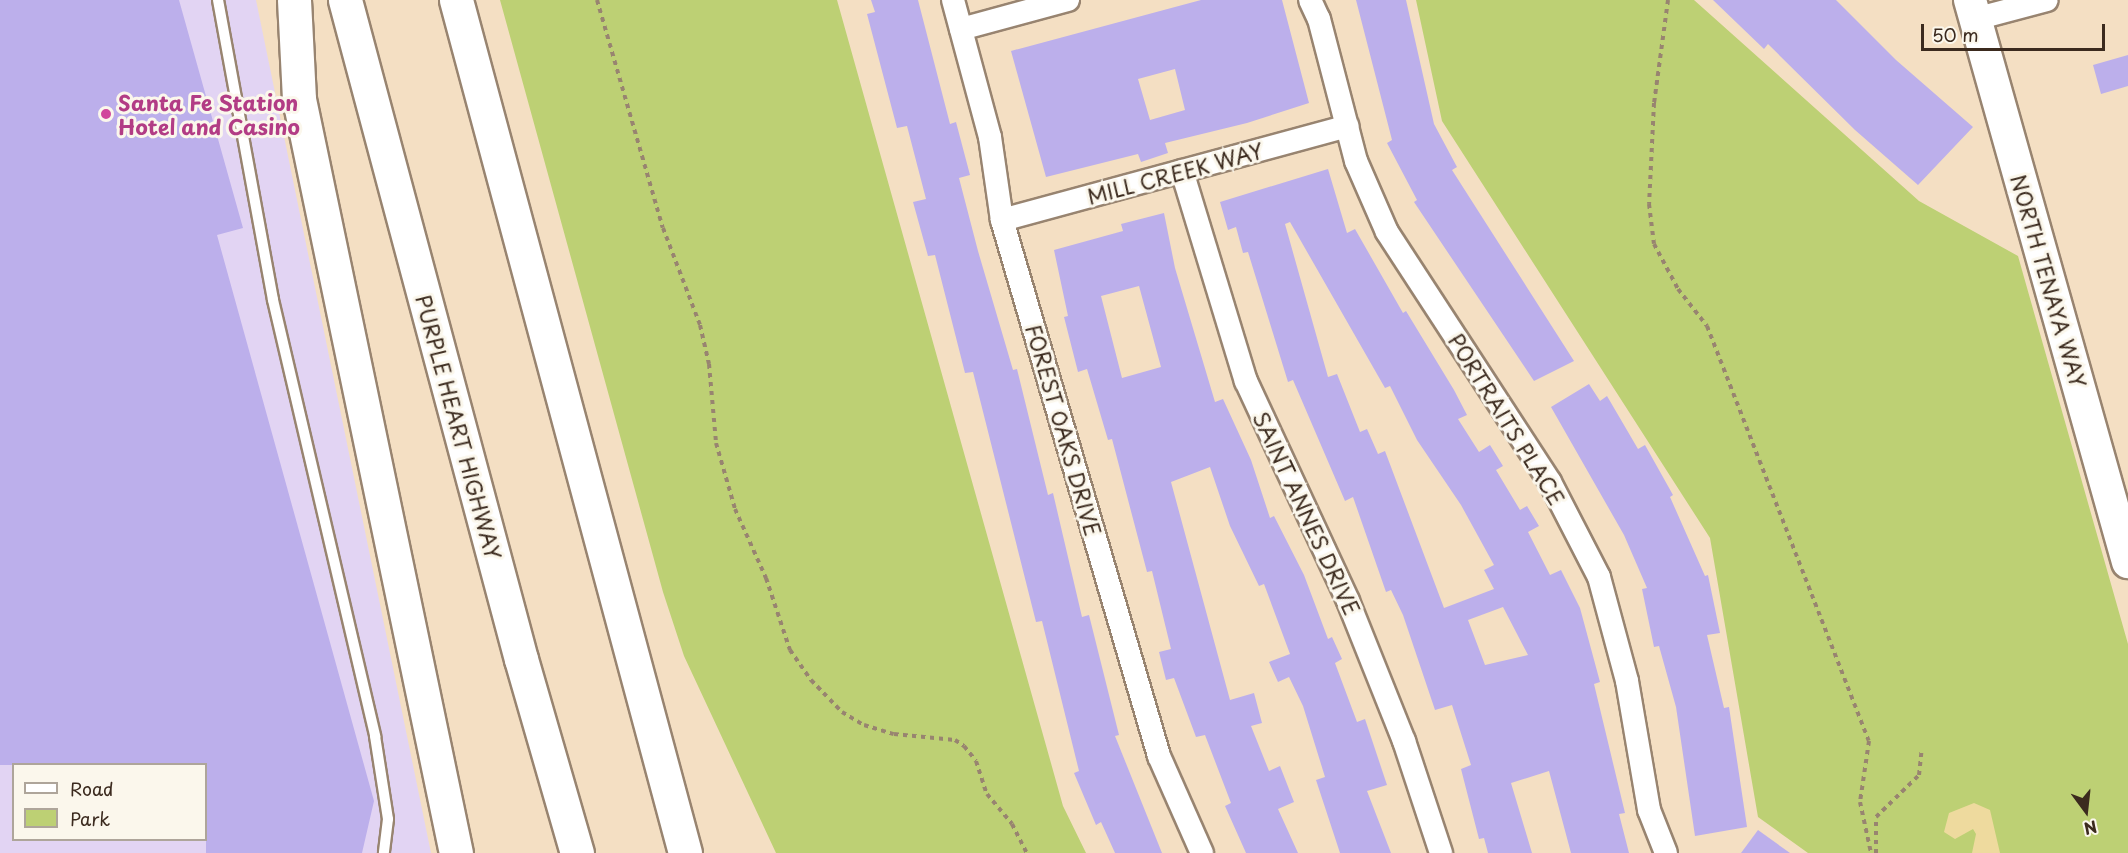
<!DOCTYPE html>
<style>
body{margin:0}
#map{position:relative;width:2128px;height:853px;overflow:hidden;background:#f4dfc3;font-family:"Playpen Sans",sans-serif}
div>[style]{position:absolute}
.built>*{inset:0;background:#e2d4f3}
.green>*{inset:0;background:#bdd074}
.sand>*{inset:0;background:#eeda9e}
.building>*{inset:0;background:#bcafeb}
.path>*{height:4px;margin-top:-2px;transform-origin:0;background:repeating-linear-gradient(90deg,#988470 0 4.5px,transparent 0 9px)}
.roads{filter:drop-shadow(2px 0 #988470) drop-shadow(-2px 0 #988470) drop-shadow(0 2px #988470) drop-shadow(0 -2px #988470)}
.lane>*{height:10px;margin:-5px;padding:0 5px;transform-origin:5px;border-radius:5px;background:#fff}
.street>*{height:22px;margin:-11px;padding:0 11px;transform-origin:11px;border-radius:11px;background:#fff}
.secondary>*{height:32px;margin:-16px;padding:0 16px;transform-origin:16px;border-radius:16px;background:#fff}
.highway>*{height:33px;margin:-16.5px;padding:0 16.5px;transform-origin:16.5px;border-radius:16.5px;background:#fff}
.dots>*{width:16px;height:16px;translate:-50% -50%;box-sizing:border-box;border:3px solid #fbf7ec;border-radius:50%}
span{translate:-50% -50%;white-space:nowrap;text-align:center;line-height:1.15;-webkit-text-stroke:6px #fbf7ec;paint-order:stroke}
.hotel-label{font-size:21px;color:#b23c85;font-weight:700}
.left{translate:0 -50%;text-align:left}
.street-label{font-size:21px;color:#3b2a1e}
.legend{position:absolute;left:12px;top:763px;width:195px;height:78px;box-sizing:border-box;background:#fbf7ec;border:2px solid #aea59a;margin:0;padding:8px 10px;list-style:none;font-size:18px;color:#3b2a1e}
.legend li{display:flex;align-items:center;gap:12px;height:30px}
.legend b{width:30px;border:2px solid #aea59a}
.north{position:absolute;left:2056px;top:781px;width:60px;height:60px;-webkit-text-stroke:4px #fbf7ec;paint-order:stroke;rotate:165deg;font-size:16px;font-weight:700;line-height:24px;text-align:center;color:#3b2a1e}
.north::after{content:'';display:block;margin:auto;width:21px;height:27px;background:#3b2a1e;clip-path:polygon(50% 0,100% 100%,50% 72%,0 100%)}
.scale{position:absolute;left:1921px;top:24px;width:184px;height:27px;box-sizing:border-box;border:3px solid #3b2a1e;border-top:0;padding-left:8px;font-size:18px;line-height:21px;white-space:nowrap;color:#3b2a1e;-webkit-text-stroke:4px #fbf7ec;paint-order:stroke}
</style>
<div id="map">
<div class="built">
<i style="clip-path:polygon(evenodd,0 0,256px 0,431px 853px,0 853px,0 0,14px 764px,206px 764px,206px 840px,14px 840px,14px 764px)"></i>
</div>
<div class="green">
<i style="clip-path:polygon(500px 0,837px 0,1063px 806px,1086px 853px,776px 853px,684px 656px,663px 592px)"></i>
<i style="clip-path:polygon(1416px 0,1694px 0,1919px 201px,2018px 256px,2128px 644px,2128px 853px,1808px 853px,1758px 817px,1710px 538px,1442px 121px)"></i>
</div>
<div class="sand">
<i style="clip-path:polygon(1974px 803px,1990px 810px,2000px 853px,1972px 853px,1976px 834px,1973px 829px,1955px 839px,1944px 832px,1949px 813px)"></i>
</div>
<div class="building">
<i style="clip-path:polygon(0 0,179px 0,243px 228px,217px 235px,374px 801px,362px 853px,206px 853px,206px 765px,0 765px)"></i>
<i style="clip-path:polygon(871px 0,918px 0,950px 124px,956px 122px,970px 175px,959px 178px,978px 251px,1013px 370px,1017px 369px,1048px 495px,1053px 493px,1082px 617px,1089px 615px,1119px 735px,1115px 736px,1162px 853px,1115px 853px,1101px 822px,1096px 825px,1074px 773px,1079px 771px,1042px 621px,1036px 622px,973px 372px,965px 373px,935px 255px,928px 256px,913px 202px,926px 199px,907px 126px,897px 128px,867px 14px,875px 12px)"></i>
<i style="clip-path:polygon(evenodd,1201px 0,1282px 0,1309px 103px,1247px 123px,1165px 143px,1168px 153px,1141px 162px,1138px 154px,1046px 177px,1011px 51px,1201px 0,1175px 69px,1185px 110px,1150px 120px,1138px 79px,1175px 69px)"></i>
<i style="clip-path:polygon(1356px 0,1406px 0,1434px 124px,1457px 167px,1452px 170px,1574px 361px,1534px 381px,1414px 202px,1417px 200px,1387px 143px,1392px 140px)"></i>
<i style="clip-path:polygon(1713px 0,1836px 0,1896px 60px,1973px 127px,1918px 185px,1855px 130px,1768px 44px,1764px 49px)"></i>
<i style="clip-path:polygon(2128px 55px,2128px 86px,2101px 94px,2093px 65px)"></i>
<i style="clip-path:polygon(evenodd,1328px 169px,1347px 233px,1355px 229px,1403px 313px,1406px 311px,1454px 390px,1467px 415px,1458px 419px,1479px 452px,1490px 445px,1503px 466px,1496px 470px,1520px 510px,1527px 506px,1539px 526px,1528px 532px,1550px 575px,1561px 570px,1580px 608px,1600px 682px,1594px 684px,1625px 813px,1619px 814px,1629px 853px,1571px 853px,1549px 771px,1511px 783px,1532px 853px,1488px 853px,1484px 838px,1479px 839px,1461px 769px,1471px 765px,1452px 705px,1435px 710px,1403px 615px,1391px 590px,1386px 592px,1353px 497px,1345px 501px,1293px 380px,1288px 382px,1248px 252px,1243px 253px,1236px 227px,1228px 230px,1220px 202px,1328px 169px,1290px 222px,1385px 388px,1390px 386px,1417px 440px,1461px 505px,1494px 565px,1484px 570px,1494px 589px,1444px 608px,1385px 451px,1378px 454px,1367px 429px,1360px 432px,1337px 374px,1328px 377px,1285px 224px,1290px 222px,1328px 169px,1503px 607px,1528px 655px,1485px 665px,1468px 620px,1503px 607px)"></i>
<i style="clip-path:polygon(evenodd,1164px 213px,1175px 268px,1215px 402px,1223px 399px,1251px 460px,1270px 518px,1274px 516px,1304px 575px,1328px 639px,1332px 637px,1342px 659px,1335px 663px,1357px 722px,1365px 719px,1387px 785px,1367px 791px,1391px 853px,1340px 853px,1316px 780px,1325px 777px,1303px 706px,1289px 677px,1278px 682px,1269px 662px,1290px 654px,1264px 584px,1259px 586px,1230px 526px,1210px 467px,1171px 482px,1230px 700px,1254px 693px,1262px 723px,1251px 726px,1269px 771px,1280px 766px,1294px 802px,1278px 809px,1298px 853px,1246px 853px,1225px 806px,1231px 803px,1205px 735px,1196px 737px,1174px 678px,1166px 680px,1159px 652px,1171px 649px,1152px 571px,1147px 572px,1112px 439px,1108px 440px,1087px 369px,1078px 372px,1064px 317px,1068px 316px,1054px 250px,1123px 231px,1121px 224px,1164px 213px,1139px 286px,1161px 367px,1122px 378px,1101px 296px,1139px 286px)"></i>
<i style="clip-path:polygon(1589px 384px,1600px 401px,1607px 396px,1638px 449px,1645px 445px,1673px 495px,1670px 497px,1705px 576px,1708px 575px,1720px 633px,1707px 635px,1724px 708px,1729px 707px,1747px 827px,1695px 836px,1676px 707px,1659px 646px,1654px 647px,1642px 589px,1647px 588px,1624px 535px,1551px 407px)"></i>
<i style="clip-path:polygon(1758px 830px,1790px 853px,1741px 853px)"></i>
</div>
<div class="path">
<i style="left:597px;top:0;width:237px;rotate:73.9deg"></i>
<i style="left:663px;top:228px;width:104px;rotate:69.1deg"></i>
<i style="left:700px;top:325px;width:40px;rotate:77deg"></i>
<i style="left:709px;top:364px;width:79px;rotate:84.9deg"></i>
<i style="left:716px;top:443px;width:69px;rotate:73.9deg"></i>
<i style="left:735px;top:509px;width:76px;rotate:65.8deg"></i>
<i style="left:766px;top:578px;width:76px;rotate:71.6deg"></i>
<i style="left:790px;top:650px;width:37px;rotate:55deg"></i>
<i style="left:811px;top:680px;width:45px;rotate:45.9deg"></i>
<i style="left:842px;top:712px;width:26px;rotate:31deg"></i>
<i style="left:864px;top:725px;width:31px;rotate:17deg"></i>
<i style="left:894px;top:734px;width:61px;rotate:5.6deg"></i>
<i style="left:955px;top:740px;width:11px;rotate:34deg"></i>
<i style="left:964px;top:746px;width:19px;rotate:51deg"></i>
<i style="left:976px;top:761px;width:35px;rotate:72deg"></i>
<i style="left:987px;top:794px;width:39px;rotate:50deg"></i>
<i style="left:1012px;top:824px;width:33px;rotate:63deg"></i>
<i style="left:1668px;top:0;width:104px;rotate:97.7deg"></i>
<i style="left:1654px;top:103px;width:101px;rotate:92.8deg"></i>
<i style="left:1649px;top:204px;width:40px;rotate:82.9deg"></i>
<i style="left:1654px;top:244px;width:51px;rotate:61.9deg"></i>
<i style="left:1678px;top:289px;width:47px;rotate:51.9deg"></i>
<i style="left:1707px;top:326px;width:445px;rotate:68.7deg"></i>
<i style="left:1869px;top:741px;width:62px;rotate:98.4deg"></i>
<i style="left:1860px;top:802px;width:52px;rotate:77.8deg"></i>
<i style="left:1876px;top:853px;width:36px;rotate:-90deg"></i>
<i style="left:1876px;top:817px;width:60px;rotate:-44.3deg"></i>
<i style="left:1919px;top:775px;width:27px;rotate:-84deg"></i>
</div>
<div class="roads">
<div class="lane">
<i style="left:218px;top:0;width:305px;rotate:79.6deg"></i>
<i style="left:273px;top:300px;width:448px;rotate:76.8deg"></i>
<i style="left:375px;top:736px;width:84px;rotate:81.1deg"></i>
<i style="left:388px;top:819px;width:34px;rotate:97deg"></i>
</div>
<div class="street">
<i style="left:953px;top:0;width:142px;rotate:74.9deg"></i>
<i style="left:990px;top:137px;width:84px;rotate:81.8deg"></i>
<i style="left:1002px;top:220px;width:559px;rotate:73.67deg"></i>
<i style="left:1159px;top:756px;width:106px;rotate:66.1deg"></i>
<i style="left:1310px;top:0;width:21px;rotate:65deg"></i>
<i style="left:1319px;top:19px;width:147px;rotate:75.4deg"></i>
<i style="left:1356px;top:161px;width:77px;rotate:66.4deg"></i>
<i style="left:1387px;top:232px;width:298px;rotate:56.9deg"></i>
<i style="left:1550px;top:482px;width:107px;rotate:62.7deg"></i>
<i style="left:1599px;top:577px;width:108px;rotate:74.9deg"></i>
<i style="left:1627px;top:681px;width:131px;rotate:80.3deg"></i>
<i style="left:1649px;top:810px;width:46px;rotate:68.4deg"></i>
<i style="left:1975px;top:19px;width:74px;rotate:-14.8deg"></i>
<i style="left:961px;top:29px;width:111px;rotate:-15.2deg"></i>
<i style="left:1182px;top:171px;width:220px;rotate:73.1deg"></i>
<i style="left:1246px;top:381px;width:242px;rotate:65.1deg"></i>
<i style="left:1348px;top:601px;width:151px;rotate:68.2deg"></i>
<i style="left:1404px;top:741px;width:118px;rotate:71.7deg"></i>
<i style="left:1002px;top:220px;width:358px;rotate:-15.2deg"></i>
</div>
<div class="secondary">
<i style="left:1970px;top:0;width:584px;rotate:74.3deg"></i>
</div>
<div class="highway">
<i style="left:294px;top:0;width:99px;rotate:87.1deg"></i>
<i style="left:299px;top:99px;width:770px;rotate:78.24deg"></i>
<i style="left:345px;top:0;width:682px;rotate:75.05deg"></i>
<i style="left:521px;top:659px;width:202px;rotate:73.9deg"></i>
<i style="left:456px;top:0;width:883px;rotate:74.97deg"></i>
</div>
</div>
<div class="dots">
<i style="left:106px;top:114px;background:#d1479c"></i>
</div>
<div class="hotel-label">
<span class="left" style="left:118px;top:114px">Santa Fe Station<br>Hotel and Casino</span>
</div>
<div class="street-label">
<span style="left:1175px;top:173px;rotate:-15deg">MILL CREEK WAY</span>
<span style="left:2049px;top:281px;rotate:74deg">NORTH TENAYA WAY</span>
<span style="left:1507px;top:419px;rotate:58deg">PORTRAITS PLACE</span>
<span style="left:459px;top:427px;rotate:75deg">PURPLE HEART HIGHWAY</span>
<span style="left:1064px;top:430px;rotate:74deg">FOREST OAKS DRIVE</span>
<span style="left:1307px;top:513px;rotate:65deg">SAINT ANNES DRIVE</span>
</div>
<ul class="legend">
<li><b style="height:8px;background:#fff"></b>Road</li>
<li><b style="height:16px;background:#bdd074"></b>Park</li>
</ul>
<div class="north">N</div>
<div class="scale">50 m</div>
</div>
